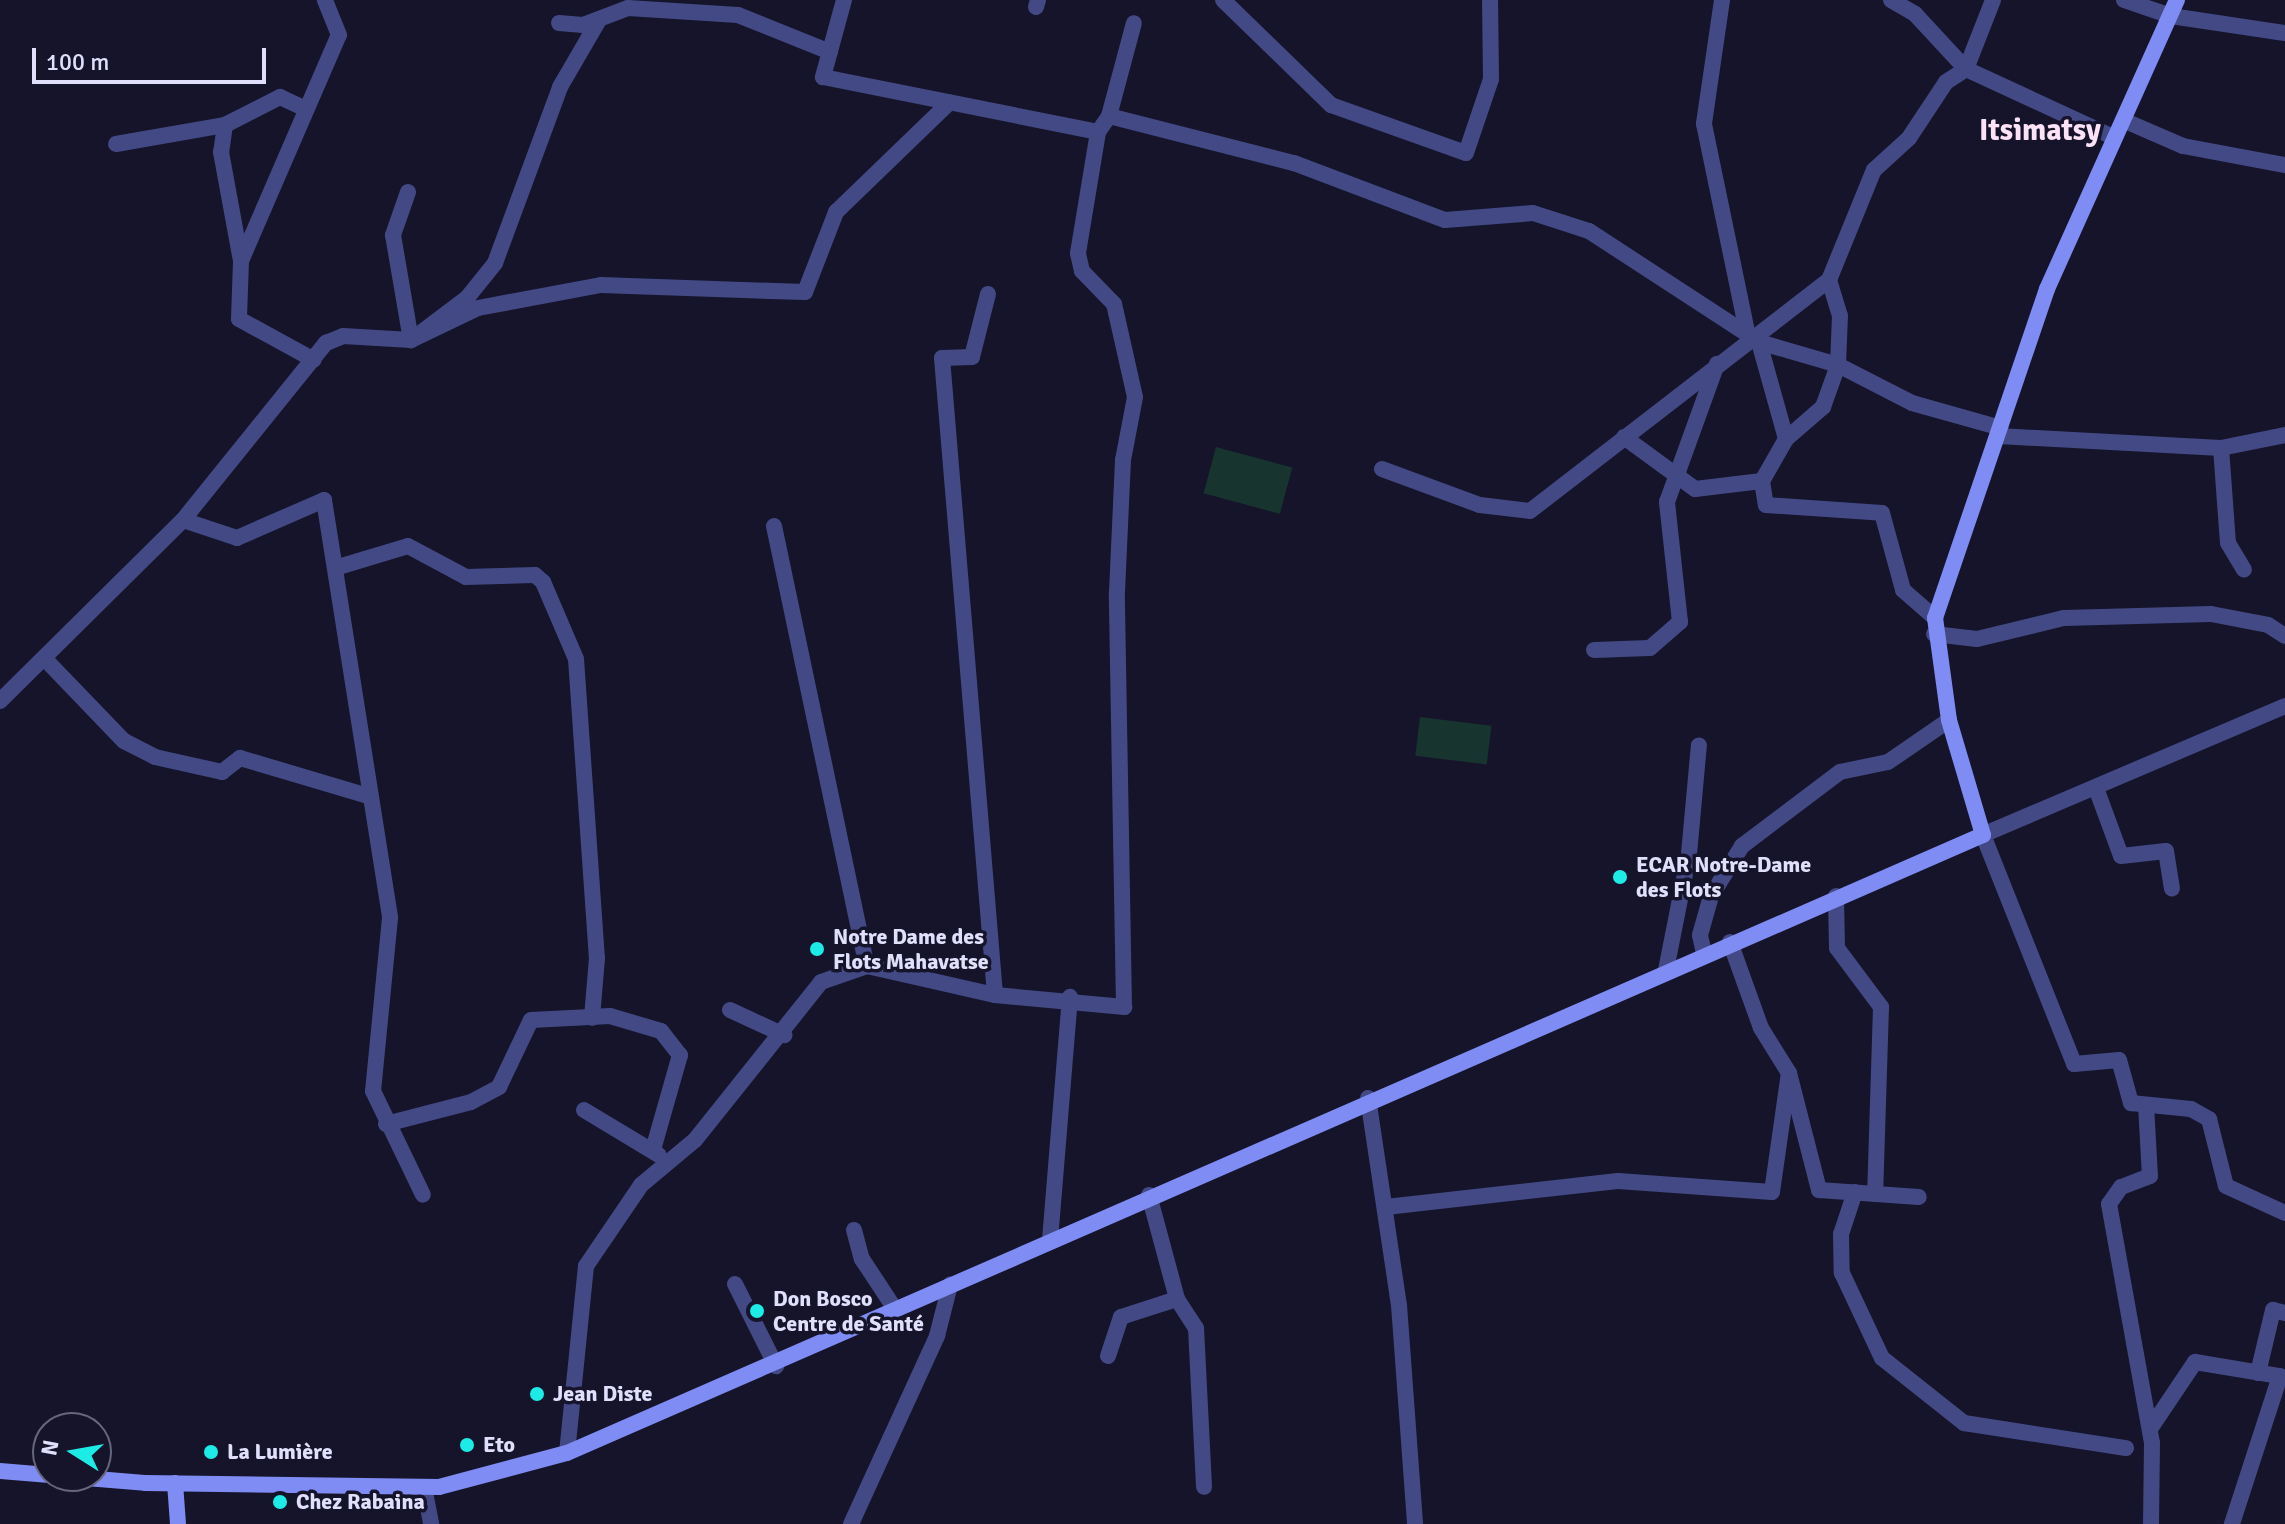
<!DOCTYPE html>
<meta charset="utf-8">
<style>
body{margin:0}
#map{position:relative;width:2285px;height:1524px;overflow:hidden;background:#15142a;font-family:Signika,sans-serif}
div>[style]{position:absolute}
.green>*{inset:0;background:#17342f;transform-origin:0 0}
.street>*{height:16px;margin:-8px;padding:0 8px;transform-origin:8px;border-radius:8px;background:#434985}
.secondary>*{height:16px;margin:-8px;padding:0 8px;transform-origin:8px;border-radius:8px;background:#7f8cf4}
.dots>*{width:22px;height:22px;translate:-50% -50%;box-sizing:border-box;border:4px solid #15142a;border-radius:50%}
span{translate:-50% -50%;white-space:nowrap;text-align:center;line-height:1.15;-webkit-text-stroke:7px #15142a;paint-order:stroke}
.poi-label{font-size:22px;color:#e0e0fc;font-weight:700}
.left{translate:0 -50%;text-align:left}
.district-label{font-size:30px;color:#fce2f6;font-weight:700}
.north{position:absolute;left:32px;top:1412px;width:80px;height:80px;box-sizing:border-box;background:#15142a;border:2px solid #66667e;border-radius:50%;rotate:281deg;font-size:22px;font-weight:700;line-height:32px;text-align:center;color:#e0e0fc}
.north::after{content:'';display:block;margin:auto;width:28px;height:36px;background:#1debe5;clip-path:polygon(50% 0,100% 100%,50% 72%,0 100%)}
.scale{position:absolute;left:32px;top:48px;width:234px;height:36px;box-sizing:border-box;border:4px solid #e0e0fc;border-top:0;padding-left:10px;font-size:24px;line-height:28px;white-space:nowrap;color:#e0e0fc;-webkit-text-stroke:6px #15142a;paint-order:stroke}
</style>
<div id="map">
<div class="green">
<i style="left:1216px;top:447px;width:79px;height:48px;rotate:15deg"></i>
<i style="left:1420px;top:717px;width:72px;height:39px;rotate:7deg"></i>
</div>
<div class="street">
<i style="left:844px;top:0;width:80px;rotate:105.3deg"></i>
<i style="left:823px;top:77px;width:280px;rotate:11.3deg"></i>
<i style="left:1223px;top:0;width:151px;rotate:44.2deg"></i>
<i style="left:1331px;top:105px;width:143px;rotate:19.6deg"></i>
<i style="left:1466px;top:153px;width:78px;rotate:-71.3deg"></i>
<i style="left:1491px;top:79px;width:79px;rotate:-90.7deg"></i>
<i style="left:1722px;top:0;width:125px;rotate:98.3deg"></i>
<i style="left:1704px;top:124px;width:217px;rotate:78.3deg"></i>
<i style="left:1891px;top:0;width:28px;rotate:30deg"></i>
<i style="left:1915px;top:14px;width:75px;rotate:47.2deg"></i>
<i style="left:1966px;top:69px;width:162px;rotate:24.8deg"></i>
<i style="left:2124px;top:0;width:50px;rotate:18.8deg"></i>
<i style="left:2171px;top:16px;width:115px;rotate:8.5deg"></i>
<i style="left:1036px;top:7px;width:7px;rotate:-74deg"></i>
<i style="left:559px;top:23px;width:24px;rotate:5deg"></i>
<i style="left:583px;top:25px;width:48px;rotate:-20.7deg"></i>
<i style="left:628px;top:8px;width:110px;rotate:3.6deg"></i>
<i style="left:738px;top:15px;width:99px;rotate:21.9deg"></i>
<i style="left:1109px;top:116px;width:191px;rotate:14.3deg"></i>
<i style="left:1294px;top:163px;width:161px;rotate:20.7deg"></i>
<i style="left:1445px;top:220px;width:88px;rotate:-4.5deg"></i>
<i style="left:1533px;top:213px;width:59px;rotate:17.8deg"></i>
<i style="left:1589px;top:231px;width:203px;rotate:33.1deg"></i>
<i style="left:1759px;top:342px;width:101px;rotate:74.4deg"></i>
<i style="left:1786px;top:439px;width:48px;rotate:119.7deg"></i>
<i style="left:1762px;top:481px;width:24px;rotate:81deg"></i>
<i style="left:1766px;top:505px;width:116px;rotate:3.9deg"></i>
<i style="left:1882px;top:513px;width:80px;rotate:74.7deg"></i>
<i style="left:1903px;top:590px;width:43px;rotate:41.2deg"></i>
<i style="left:2123px;top:120px;width:65px;rotate:23.4deg"></i>
<i style="left:2183px;top:146px;width:104px;rotate:10.6deg"></i>
<i style="left:225px;top:125px;width:27px;rotate:98deg"></i>
<i style="left:221px;top:152px;width:111px;rotate:79.6deg"></i>
<i style="left:241px;top:261px;width:58px;rotate:92deg"></i>
<i style="left:239px;top:319px;width:85px;rotate:28.7deg"></i>
<i style="left:116px;top:144px;width:111px;rotate:-9.9deg"></i>
<i style="left:225px;top:125px;width:62px;rotate:-27deg"></i>
<i style="left:280px;top:97px;width:29px;rotate:25deg"></i>
<i style="left:408px;top:192px;width:46px;rotate:109.2deg"></i>
<i style="left:393px;top:235px;width:107px;rotate:80.3deg"></i>
<i style="left:241px;top:261px;width:246px;rotate:-66.6deg"></i>
<i style="left:339px;top:35px;width:38px;rotate:-112deg"></i>
<i style="left:988px;top:294px;width:65px;rotate:104.3deg"></i>
<i style="left:972px;top:357px;width:30px;rotate:178deg"></i>
<i style="left:942px;top:358px;width:639px;rotate:85.24deg"></i>
<i style="left:422px;top:332px;width:56px;rotate:-37.1deg"></i>
<i style="left:467px;top:298px;width:45px;rotate:-51.3deg"></i>
<i style="left:495px;top:263px;width:188px;rotate:-69.7deg"></i>
<i style="left:560px;top:87px;width:78px;rotate:-59.8deg"></i>
<i style="left:1759px;top:342px;width:82px;rotate:16.2deg"></i>
<i style="left:1838px;top:365px;width:83px;rotate:27.2deg"></i>
<i style="left:1912px;top:403px;width:92px;rotate:15.7deg"></i>
<i style="left:1998px;top:436px;width:223px;rotate:3.1deg"></i>
<i style="left:2221px;top:448px;width:65px;rotate:-11.5deg"></i>
<i style="left:1624px;top:437px;width:88px;rotate:36.2deg"></i>
<i style="left:1695px;top:489px;width:67px;rotate:-6.8deg"></i>
<i style="left:1786px;top:439px;width:49px;rotate:-40.9deg"></i>
<i style="left:1823px;top:407px;width:45px;rotate:-70.3deg"></i>
<i style="left:1838px;top:365px;width:49px;rotate:-87.7deg"></i>
<i style="left:1840px;top:316px;width:38px;rotate:-107deg"></i>
<i style="left:2221px;top:448px;width:95px;rotate:85.8deg"></i>
<i style="left:2228px;top:543px;width:31px;rotate:59deg"></i>
<i style="left:1382px;top:469px;width:104px;rotate:20.2deg"></i>
<i style="left:1480px;top:505px;width:50px;rotate:6.8deg"></i>
<i style="left:1530px;top:511px;width:378px;rotate:-37.7deg"></i>
<i style="left:1829px;top:280px;width:119px;rotate:-67.8deg"></i>
<i style="left:1874px;top:170px;width:47px;rotate:-42.4deg"></i>
<i style="left:1909px;top:138px;width:67px;rotate:-56.5deg"></i>
<i style="left:1946px;top:82px;width:24px;rotate:-33deg"></i>
<i style="left:1966px;top:69px;width:74px;rotate:-68.6deg"></i>
<i style="left:183px;top:520px;width:57px;rotate:18.4deg"></i>
<i style="left:237px;top:538px;width:95px;rotate:-23.6deg"></i>
<i style="left:324px;top:500px;width:423px;rotate:81deg"></i>
<i style="left:390px;top:918px;width:174px;rotate:95.6deg"></i>
<i style="left:373px;top:1091px;width:115px;rotate:64.3deg"></i>
<i style="left:774px;top:526px;width:450px;rotate:78.1deg"></i>
<i style="left:335px;top:568px;width:76px;rotate:-16.8deg"></i>
<i style="left:408px;top:546px;width:66px;rotate:28.1deg"></i>
<i style="left:466px;top:577px;width:69px;rotate:-1.7deg"></i>
<i style="left:535px;top:575px;width:11px;rotate:41deg"></i>
<i style="left:543px;top:582px;width:84px;rotate:66.8deg"></i>
<i style="left:576px;top:659px;width:300px;rotate:86deg"></i>
<i style="left:597px;top:958px;width:60px;rotate:94.8deg"></i>
<i style="left:1934px;top:634px;width:43px;rotate:6.6deg"></i>
<i style="left:1977px;top:639px;width:89px;rotate:-13.6deg"></i>
<i style="left:2064px;top:618px;width:147px;rotate:-1.6deg"></i>
<i style="left:2211px;top:614px;width:58px;rotate:10.9deg"></i>
<i style="left:2268px;top:625px;width:20px;rotate:33deg"></i>
<i style="left:1594px;top:650px;width:56px;rotate:-2deg"></i>
<i style="left:1650px;top:648px;width:40px;rotate:-41deg"></i>
<i style="left:1680px;top:622px;width:121px;rotate:-96.2deg"></i>
<i style="left:1667px;top:502px;width:147px;rotate:-70.1deg"></i>
<i style="left:44px;top:658px;width:115px;rotate:46.1deg"></i>
<i style="left:124px;top:741px;width:35px;rotate:27deg"></i>
<i style="left:155px;top:757px;width:69px;rotate:12.6deg"></i>
<i style="left:222px;top:772px;width:23px;rotate:-38deg"></i>
<i style="left:240px;top:758px;width:134px;rotate:16.5deg"></i>
<i style="left:0;top:701px;width:257px;rotate:-44.7deg"></i>
<i style="left:183px;top:520px;width:228px;rotate:-51.1deg"></i>
<i style="left:326px;top:343px;width:18px;rotate:-22deg"></i>
<i style="left:343px;top:336px;width:68px;rotate:3.4deg"></i>
<i style="left:411px;top:340px;width:74px;rotate:-25.5deg"></i>
<i style="left:478px;top:308px;width:125px;rotate:-10.6deg"></i>
<i style="left:601px;top:285px;width:204px;rotate:2deg"></i>
<i style="left:805px;top:292px;width:86px;rotate:-68.8deg"></i>
<i style="left:836px;top:212px;width:158px;rotate:-44deg"></i>
<i style="left:2285px;top:706px;width:328px;rotate:156.9deg"></i>
<i style="left:1983px;top:835px;width:246px;rotate:68.3deg"></i>
<i style="left:2074px;top:1064px;width:45px;rotate:-5.1deg"></i>
<i style="left:2119px;top:1060px;width:45px;rotate:74.4deg"></i>
<i style="left:2131px;top:1103px;width:60px;rotate:5.7deg"></i>
<i style="left:2191px;top:1109px;width:21px;rotate:29deg"></i>
<i style="left:2209px;top:1119px;width:69px;rotate:75.8deg"></i>
<i style="left:2226px;top:1186px;width:65px;rotate:24.6deg"></i>
<i style="left:2096px;top:788px;width:72px;rotate:69.8deg"></i>
<i style="left:2121px;top:856px;width:45px;rotate:-6.3deg"></i>
<i style="left:2166px;top:851px;width:38px;rotate:81deg"></i>
<i style="left:1836px;top:896px;width:52px;rotate:88.9deg"></i>
<i style="left:1837px;top:948px;width:74px;rotate:53.3deg"></i>
<i style="left:1881px;top:1007px;width:187px;rotate:91.8deg"></i>
<i style="left:1730px;top:942px;width:91px;rotate:70.2deg"></i>
<i style="left:1761px;top:1028px;width:53px;rotate:58.1deg"></i>
<i style="left:1789px;top:1073px;width:121px;rotate:75.6deg"></i>
<i style="left:1819px;top:1190px;width:100px;rotate:4deg"></i>
<i style="left:1704px;top:953px;width:18px;rotate:-103deg"></i>
<i style="left:1700px;top:935px;width:41px;rotate:-74.2deg"></i>
<i style="left:1711px;top:896px;width:59px;rotate:-58.2deg"></i>
<i style="left:1742px;top:846px;width:123px;rotate:-37.1deg"></i>
<i style="left:1840px;top:772px;width:49px;rotate:-11.8deg"></i>
<i style="left:1888px;top:762px;width:74px;rotate:-34.5deg"></i>
<i style="left:1666px;top:970px;width:118px;rotate:-78.8deg"></i>
<i style="left:1689px;top:854px;width:109px;rotate:-84.8deg"></i>
<i style="left:730px;top:1010px;width:60px;rotate:24.8deg"></i>
<i style="left:1368px;top:1098px;width:209px;rotate:81.5deg"></i>
<i style="left:1399px;top:1305px;width:220px;rotate:85.8deg"></i>
<i style="left:2146px;top:1105px;width:71px;rotate:86.8deg"></i>
<i style="left:2150px;top:1176px;width:31px;rotate:159deg"></i>
<i style="left:2121px;top:1187px;width:21px;rotate:125deg"></i>
<i style="left:2109px;top:1204px;width:243px;rotate:79.8deg"></i>
<i style="left:2152px;top:1443px;width:81px;rotate:90.7deg"></i>
<i style="left:584px;top:1110px;width:87px;rotate:31deg"></i>
<i style="left:386px;top:1124px;width:88px;rotate:-14.5deg"></i>
<i style="left:471px;top:1102px;width:32px;rotate:-28deg"></i>
<i style="left:499px;top:1087px;width:74px;rotate:-64.5deg"></i>
<i style="left:531px;top:1020px;width:79px;rotate:-2.9deg"></i>
<i style="left:610px;top:1016px;width:53px;rotate:16.4deg"></i>
<i style="left:661px;top:1031px;width:31px;rotate:52deg"></i>
<i style="left:680px;top:1055px;width:95px;rotate:105.9deg"></i>
<i style="left:1855px;top:1192px;width:44px;rotate:108.4deg"></i>
<i style="left:1841px;top:1234px;width:39px;rotate:89deg"></i>
<i style="left:1842px;top:1273px;width:94px;rotate:64.8deg"></i>
<i style="left:1882px;top:1358px;width:105px;rotate:38.4deg"></i>
<i style="left:1964px;top:1423px;width:164px;rotate:8.8deg"></i>
<i style="left:1149px;top:1195px;width:108px;rotate:74.9deg"></i>
<i style="left:1177px;top:1299px;width:35px;rotate:57deg"></i>
<i style="left:1196px;top:1328px;width:159px;rotate:87.1deg"></i>
<i style="left:1386px;top:1207px;width:233px;rotate:-6.4deg"></i>
<i style="left:1618px;top:1181px;width:154px;rotate:4.1deg"></i>
<i style="left:1772px;top:1192px;width:120px;rotate:-81.9deg"></i>
<i style="left:854px;top:1230px;width:30px;rotate:75deg"></i>
<i style="left:862px;top:1259px;width:60px;rotate:56.6deg"></i>
<i style="left:1050px;top:1240px;width:244px;rotate:-85.3deg"></i>
<i style="left:735px;top:1284px;width:92px;rotate:63.4deg"></i>
<i style="left:1108px;top:1356px;width:41px;rotate:-71.6deg"></i>
<i style="left:1121px;top:1317px;width:59px;rotate:-17.8deg"></i>
<i style="left:2258px;top:1373px;width:65px;rotate:-76.6deg"></i>
<i style="left:2273px;top:1310px;width:12px;rotate:14deg"></i>
<i style="left:2150px;top:1429px;width:81px;rotate:-56.1deg"></i>
<i style="left:2195px;top:1362px;width:86px;rotate:9.4deg"></i>
<i style="left:2280px;top:1376px;width:156px;rotate:108deg"></i>
<i style="left:567px;top:1453px;width:188px;rotate:-84.2deg"></i>
<i style="left:586px;top:1266px;width:98px;rotate:-55.8deg"></i>
<i style="left:641px;top:1185px;width:70px;rotate:-39.8deg"></i>
<i style="left:695px;top:1140px;width:202px;rotate:-51.4deg"></i>
<i style="left:821px;top:982px;width:49px;rotate:-19.2deg"></i>
<i style="left:867px;top:966px;width:131px;rotate:12.8deg"></i>
<i style="left:995px;top:995px;width:130px;rotate:5.3deg"></i>
<i style="left:1124px;top:1007px;width:415px;rotate:-91deg"></i>
<i style="left:1117px;top:592px;width:132px;rotate:-87.4deg"></i>
<i style="left:1123px;top:460px;width:64px;rotate:-79.2deg"></i>
<i style="left:1135px;top:397px;width:95px;rotate:-102.7deg"></i>
<i style="left:1114px;top:304px;width:46px;rotate:-134.1deg"></i>
<i style="left:1082px;top:271px;width:18px;rotate:-103deg"></i>
<i style="left:1078px;top:253px;width:123px;rotate:-80.6deg"></i>
<i style="left:1098px;top:132px;width:19px;rotate:-55deg"></i>
<i style="left:1109px;top:116px;width:96px;rotate:-75deg"></i>
<i style="left:424px;top:1487px;width:38px;rotate:79deg"></i>
<i style="left:851px;top:1524px;width:207px;rotate:-65.4deg"></i>
<i style="left:937px;top:1336px;width:53px;rotate:-75.7deg"></i>
</div>
<div class="secondary">
<i style="left:0;top:1471px;width:145px;rotate:4.7deg"></i>
<i style="left:145px;top:1483px;width:294px;rotate:0.8deg"></i>
<i style="left:439px;top:1487px;width:132px;rotate:-14.9deg"></i>
<i style="left:567px;top:1453px;width:1545px;rotate:-23.58deg"></i>
<i style="left:1983px;top:835px;width:120px;rotate:-106.5deg"></i>
<i style="left:1949px;top:720px;width:103px;rotate:-97.8deg"></i>
<i style="left:1935px;top:618px;width:348px;rotate:-71.2deg"></i>
<i style="left:2047px;top:289px;width:317px;rotate:-65.8deg"></i>
<i style="left:175px;top:1483px;width:41px;rotate:85.8deg"></i>
</div>
<div class="dots">
<i style="left:1620px;top:877px;background:#1debe5"></i>
<i style="left:817px;top:949px;background:#1debe5"></i>
<i style="left:757px;top:1311px;background:#1debe5"></i>
<i style="left:537px;top:1394px;background:#1debe5"></i>
<i style="left:467px;top:1445px;background:#1debe5"></i>
<i style="left:211px;top:1452px;background:#1debe5"></i>
<i style="left:280px;top:1502px;background:#1debe5"></i>
</div>
<div class="poi-label">
<span class="left" style="left:1636px;top:877px">ECAR Notre-Dame<br>des Flots</span>
<span class="left" style="left:833px;top:949px">Notre Dame des<br>Flots Mahavatse</span>
<span class="left" style="left:773px;top:1311px">Don Bosco<br>Centre de Santé</span>
<span class="left" style="left:553px;top:1394px">Jean Diste</span>
<span class="left" style="left:483px;top:1445px">Eto</span>
<span class="left" style="left:227px;top:1452px">La Lumière</span>
<span class="left" style="left:296px;top:1502px">Chez Rabaina</span>
</div>
<div class="district-label">
<span style="left:2040px;top:131px">Itsimatsy</span>
</div>
<div class="north">N</div>
<div class="scale">100 m</div>
</div>
